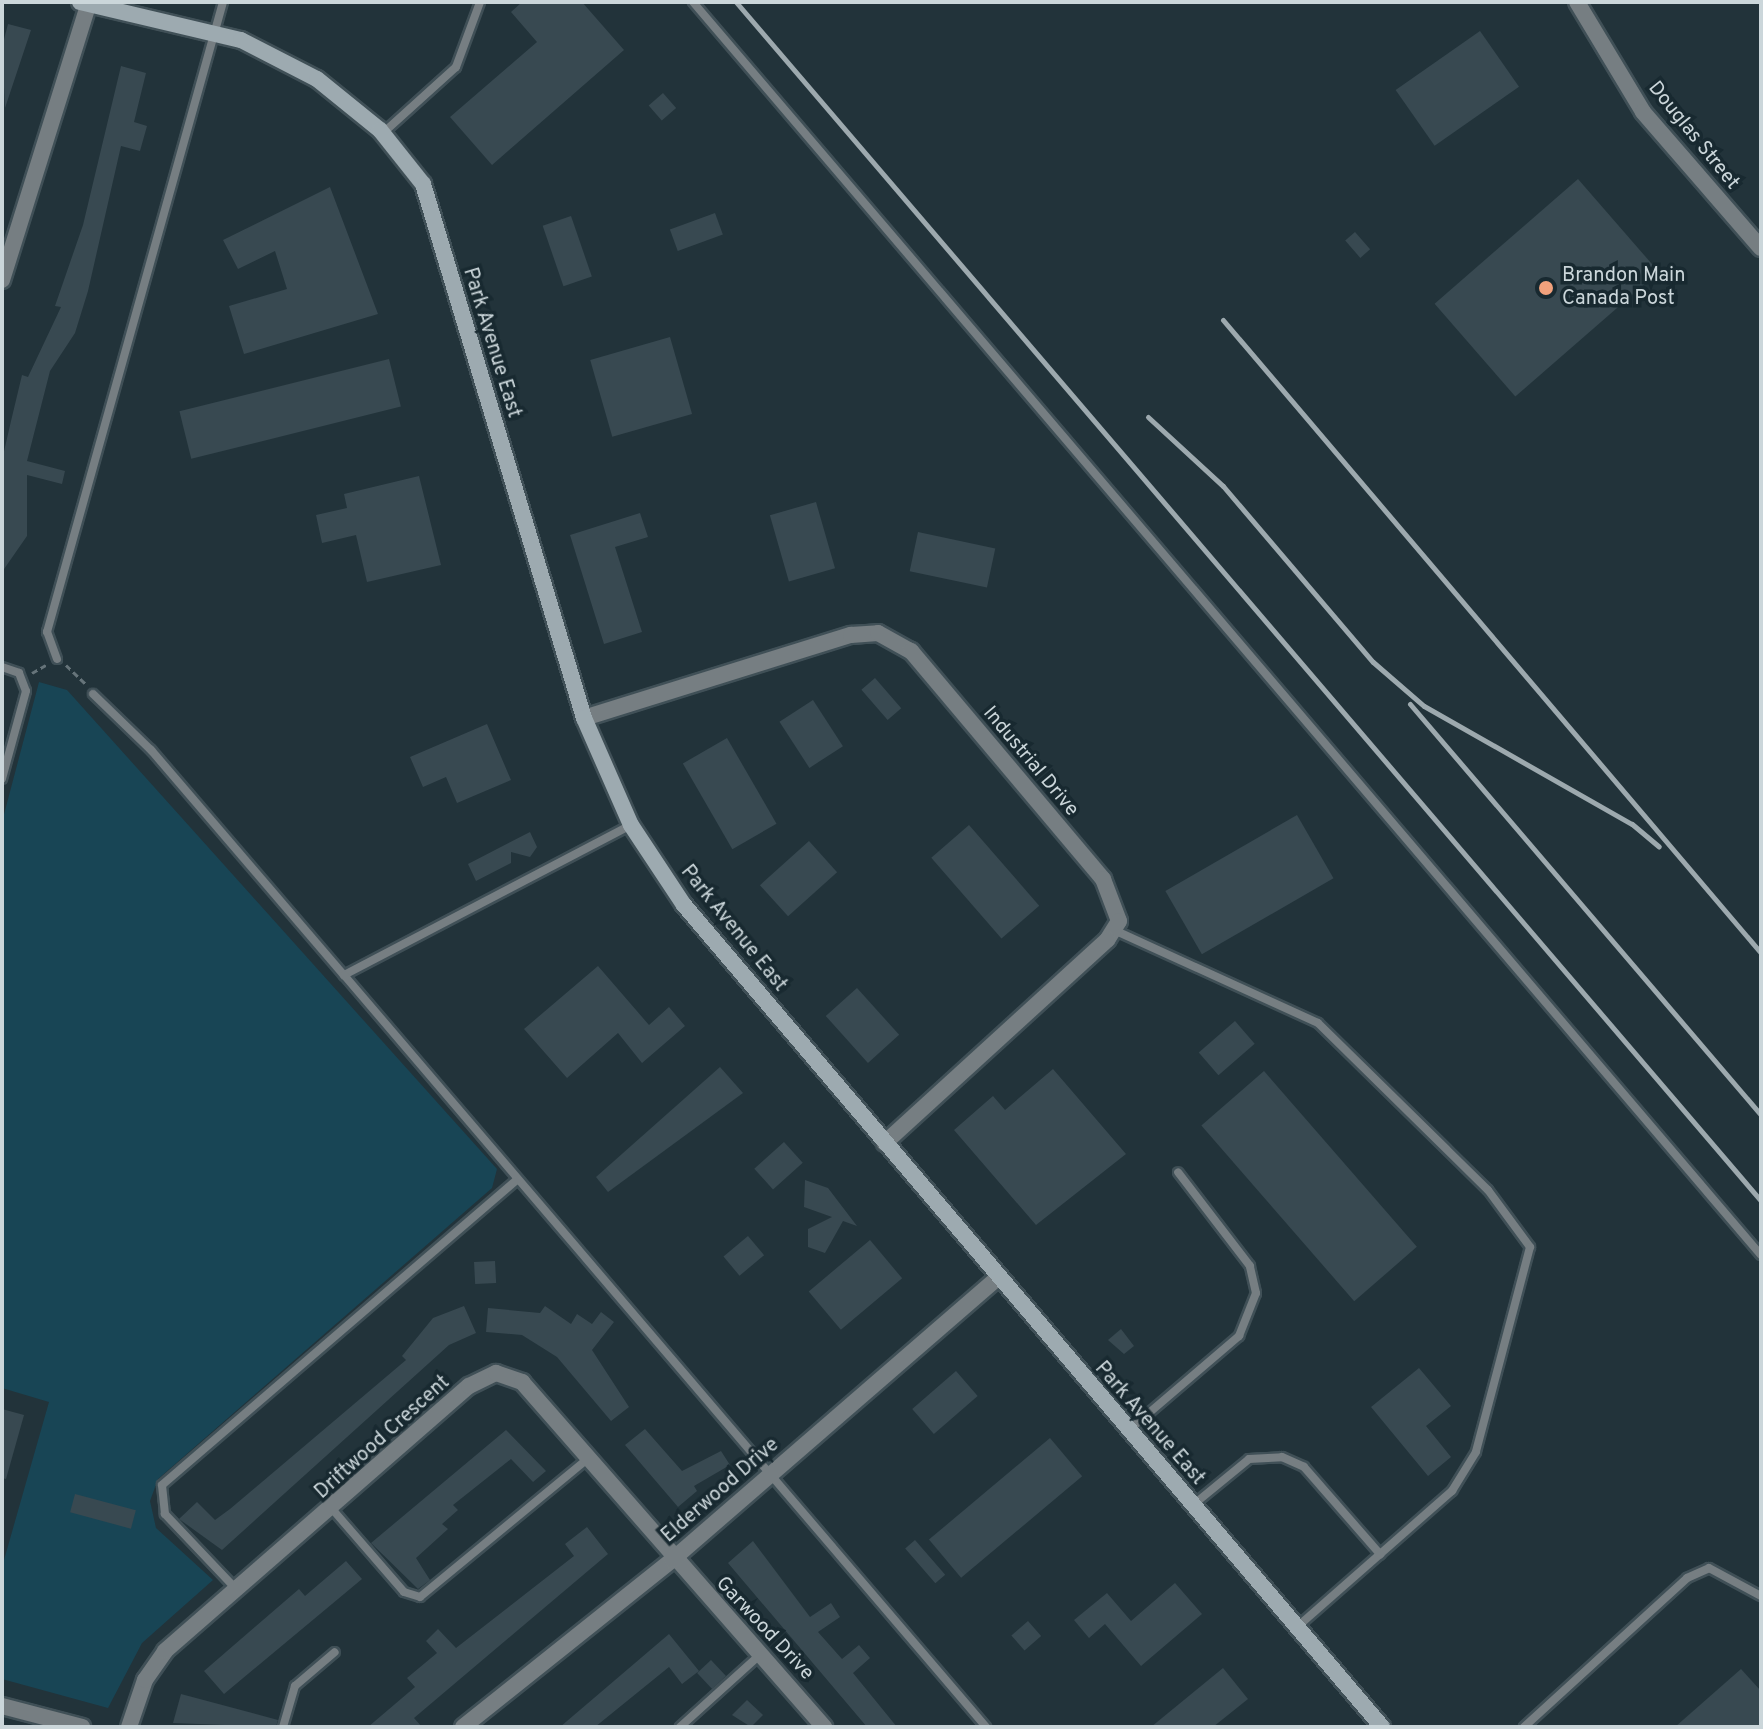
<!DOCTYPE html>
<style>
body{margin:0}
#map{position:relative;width:1763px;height:1729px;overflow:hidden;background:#22333a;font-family:Overpass,sans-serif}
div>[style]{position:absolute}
.green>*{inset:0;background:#184555}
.building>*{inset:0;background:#384951;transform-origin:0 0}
.path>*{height:3px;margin-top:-1.5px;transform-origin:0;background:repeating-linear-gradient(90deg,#66747a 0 6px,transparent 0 10px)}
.roads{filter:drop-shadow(2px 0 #405057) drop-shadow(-2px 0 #405057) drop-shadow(0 2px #405057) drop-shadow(0 -2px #405057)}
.lane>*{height:8px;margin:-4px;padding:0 4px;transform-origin:4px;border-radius:4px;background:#767e82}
.street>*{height:16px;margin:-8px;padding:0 8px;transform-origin:8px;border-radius:8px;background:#767e82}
.secondary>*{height:16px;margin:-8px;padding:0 8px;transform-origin:8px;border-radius:8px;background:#9daab0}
.rail>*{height:5px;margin:-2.5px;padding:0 2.5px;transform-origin:2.5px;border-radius:2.5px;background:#9da9ae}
.dots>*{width:22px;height:22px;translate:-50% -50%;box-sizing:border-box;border:4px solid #182930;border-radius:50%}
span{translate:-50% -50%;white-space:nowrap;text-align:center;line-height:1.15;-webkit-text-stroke:7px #182930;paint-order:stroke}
.street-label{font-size:20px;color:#cbd6da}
.poi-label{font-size:20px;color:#cbd6da}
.left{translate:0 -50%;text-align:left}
.frame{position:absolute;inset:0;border:4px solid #cbd6da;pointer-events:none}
</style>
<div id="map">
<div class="green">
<i style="clip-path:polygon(39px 682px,67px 690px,497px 1169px,492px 1188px,158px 1479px,150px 1501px,156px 1528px,213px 1580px,142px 1643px,108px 1708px,2px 1679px,2px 1567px,49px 1402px,2px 1388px,2px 822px)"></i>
</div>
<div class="building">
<i style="clip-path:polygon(522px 2px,582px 2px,624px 50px,492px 165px,450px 117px,537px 42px,511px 12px)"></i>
<i style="clip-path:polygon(8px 24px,31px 30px,5px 108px,2px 47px)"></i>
<i style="left:1480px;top:31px;width:68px;height:103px;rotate:55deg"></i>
<i style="clip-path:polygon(121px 66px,146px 73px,134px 122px,147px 126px,140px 151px,121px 146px,88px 291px,75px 333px,50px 371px,27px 461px,65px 471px,62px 484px,27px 475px,27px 536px,2px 572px,2px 460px,11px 421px,22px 375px,28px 377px,61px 307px,55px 306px,83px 225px)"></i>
<i style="left:663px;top:93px;width:20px;height:19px;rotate:49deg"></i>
<i style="left:1578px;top:179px;width:123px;height:190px;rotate:49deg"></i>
<i style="clip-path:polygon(330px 187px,378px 314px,244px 354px,229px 306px,287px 289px,275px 251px,238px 269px,223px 240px)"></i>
<i style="left:715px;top:213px;width:23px;height:48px;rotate:70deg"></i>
<i style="left:571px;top:216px;width:64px;height:30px;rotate:71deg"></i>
<i style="left:1355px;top:232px;width:23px;height:13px;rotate:49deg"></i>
<i style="left:670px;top:337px;width:80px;height:83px;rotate:74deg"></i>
<i style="left:389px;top:359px;width:49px;height:216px;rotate:76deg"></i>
<i style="clip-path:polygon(419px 476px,441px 565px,367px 582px,356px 535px,322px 543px,316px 515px,347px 508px,344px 494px)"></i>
<i style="left:816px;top:502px;width:69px;height:48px;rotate:74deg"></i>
<i style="clip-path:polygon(640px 513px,648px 537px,615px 547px,642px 632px,604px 644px,570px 535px)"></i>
<i style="left:918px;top:532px;width:79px;height:40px;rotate:12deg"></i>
<i style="left:875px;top:678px;width:40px;height:18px;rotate:49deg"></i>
<i style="left:813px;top:700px;width:55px;height:40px;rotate:57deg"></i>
<i style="clip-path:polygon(487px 724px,511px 780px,457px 803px,446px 777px,423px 787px,410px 757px)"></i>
<i style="left:727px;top:738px;width:99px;height:51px;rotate:60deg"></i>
<i style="left:1297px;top:815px;width:73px;height:152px;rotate:60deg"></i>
<i style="left:969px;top:825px;width:107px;height:50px;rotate:49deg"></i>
<i style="clip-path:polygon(530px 832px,537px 847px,530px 857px,511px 852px,511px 863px,476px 881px,468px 864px)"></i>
<i style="left:809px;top:841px;width:42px;height:66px;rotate:48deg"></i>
<i style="clip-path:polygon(598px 966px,649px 1025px,669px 1007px,685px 1026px,642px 1063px,618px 1033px,567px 1078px,524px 1029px)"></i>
<i style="left:857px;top:988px;width:63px;height:42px;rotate:48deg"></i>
<i style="left:1235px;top:1021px;width:30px;height:48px;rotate:49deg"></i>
<i style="clip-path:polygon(720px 1067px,743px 1093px,608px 1192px,596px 1177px)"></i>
<i style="clip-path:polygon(1053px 1069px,1126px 1154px,1036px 1225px,954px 1130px,993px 1096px,1005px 1110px)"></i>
<i style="left:1264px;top:1071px;width:233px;height:83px;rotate:49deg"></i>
<i style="left:784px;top:1142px;width:28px;height:40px;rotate:48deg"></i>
<i style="clip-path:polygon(805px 1180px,828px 1188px,857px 1226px,843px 1221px,825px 1253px,808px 1247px,808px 1229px,832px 1217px,804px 1207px)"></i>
<i style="left:748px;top:1236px;width:25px;height:32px;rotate:50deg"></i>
<i style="left:870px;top:1240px;width:50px;height:80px;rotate:50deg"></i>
<i style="left:495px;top:1261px;width:22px;height:21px;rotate:87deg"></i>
<i style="clip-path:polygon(464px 1306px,476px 1333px,449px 1345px,222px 1550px,179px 1519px,197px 1502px,215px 1520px,230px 1509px,406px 1360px,402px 1356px,433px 1318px)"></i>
<i style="clip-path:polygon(545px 1306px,571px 1324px,577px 1314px,592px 1324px,601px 1312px,614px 1322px,592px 1350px,629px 1407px,611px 1421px,557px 1357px,522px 1335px,486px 1332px,488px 1308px,540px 1313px)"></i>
<i style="clip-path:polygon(1121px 1329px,1134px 1346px,1124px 1354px,1108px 1340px)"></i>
<i style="clip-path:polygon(1419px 1368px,1451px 1406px,1426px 1426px,1451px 1457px,1428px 1476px,1371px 1407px)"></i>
<i style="left:956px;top:1371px;width:33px;height:58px;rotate:49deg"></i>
<i style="clip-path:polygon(2px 1409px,24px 1415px,6px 1479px,2px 1478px)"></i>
<i style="clip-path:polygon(645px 1429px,682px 1471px,721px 1451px,730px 1465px,694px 1486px,697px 1491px,678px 1507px,625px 1445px)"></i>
<i style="clip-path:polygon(506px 1430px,546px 1471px,533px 1482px,511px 1459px,453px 1505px,458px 1510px,442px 1524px,448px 1529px,416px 1558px,430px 1580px,418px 1589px,371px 1543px)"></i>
<i style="left:1050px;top:1438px;width:50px;height:158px;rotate:50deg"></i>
<i style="left:75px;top:1494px;width:63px;height:19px;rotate:15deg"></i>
<i style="clip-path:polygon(587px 1527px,608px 1554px,414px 1718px,422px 1727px,368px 1727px,415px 1687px,407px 1678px,437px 1653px,426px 1641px,438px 1629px,456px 1648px,574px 1556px,565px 1544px)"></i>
<i style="left:915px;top:1540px;width:46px;height:13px;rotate:49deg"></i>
<i style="clip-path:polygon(753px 1541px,810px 1617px,831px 1603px,840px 1617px,818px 1632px,842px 1659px,859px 1645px,870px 1658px,853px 1673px,897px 1727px,867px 1727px,728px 1563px)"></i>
<i style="clip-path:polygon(346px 1561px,362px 1579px,224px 1694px,204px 1671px,299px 1589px,305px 1596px)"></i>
<i style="clip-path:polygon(1175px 1583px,1202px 1614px,1141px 1666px,1105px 1624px,1089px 1638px,1074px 1620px,1107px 1593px,1131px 1621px)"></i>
<i style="left:1028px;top:1621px;width:20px;height:22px;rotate:49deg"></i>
<i style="clip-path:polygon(669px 1634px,699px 1671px,682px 1684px,669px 1667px,595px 1727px,560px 1727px)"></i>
<i style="left:711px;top:1660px;width:22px;height:19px;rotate:47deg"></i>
<i style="clip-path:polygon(1223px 1668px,1248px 1699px,1213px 1727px,1151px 1727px)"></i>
<i style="clip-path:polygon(1741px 1669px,1761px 1691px,1761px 1727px,1675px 1727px)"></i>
<i style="clip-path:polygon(181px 1694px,278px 1720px,276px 1727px,173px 1723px)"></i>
<i style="clip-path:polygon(747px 1700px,763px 1715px,751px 1727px,732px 1715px)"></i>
</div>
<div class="path">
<i style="left:66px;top:665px;width:28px;rotate:44deg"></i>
<i style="left:32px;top:673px;width:16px;rotate:-30deg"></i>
</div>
<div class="roads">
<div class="lane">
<i style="left:693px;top:2px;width:1646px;rotate:49.56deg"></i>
<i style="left:383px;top:133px;width:98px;rotate:-42.1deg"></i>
<i style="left:456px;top:67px;width:69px;rotate:-69.7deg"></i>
<i style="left:57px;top:659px;width:29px;rotate:-110deg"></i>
<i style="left:47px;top:632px;width:654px;rotate:-74.39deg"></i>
<i style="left:2px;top:667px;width:18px;rotate:19deg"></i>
<i style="left:19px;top:673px;width:19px;rotate:69deg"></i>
<i style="left:26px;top:691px;width:91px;rotate:105.3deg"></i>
<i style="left:93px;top:694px;width:81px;rotate:44deg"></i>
<i style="left:151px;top:750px;width:296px;rotate:49.4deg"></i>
<i style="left:631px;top:825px;width:324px;rotate:152.4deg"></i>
<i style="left:344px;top:975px;width:989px;rotate:49.51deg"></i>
<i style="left:1114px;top:930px;width:224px;rotate:24.5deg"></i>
<i style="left:1318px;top:1023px;width:238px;rotate:44.5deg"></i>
<i style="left:1488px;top:1190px;width:71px;rotate:53.6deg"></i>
<i style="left:1530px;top:1247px;width:212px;rotate:104.8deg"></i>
<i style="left:1476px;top:1452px;width:46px;rotate:121.6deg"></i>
<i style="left:1452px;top:1491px;width:206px;rotate:138.7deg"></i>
<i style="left:1129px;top:1430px;width:145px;rotate:-40.5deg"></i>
<i style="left:1239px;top:1336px;width:46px;rotate:-68.4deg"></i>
<i style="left:1256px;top:1293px;width:28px;rotate:-103deg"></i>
<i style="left:1250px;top:1266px;width:118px;rotate:-127.5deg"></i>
<i style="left:1193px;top:1505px;width:72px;rotate:-39.4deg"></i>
<i style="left:1249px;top:1459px;width:33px;rotate:-3deg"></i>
<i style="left:1282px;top:1457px;width:24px;rotate:24deg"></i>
<i style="left:1304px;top:1467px;width:116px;rotate:48.9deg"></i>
<i style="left:333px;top:1510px;width:108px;rotate:49.1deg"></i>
<i style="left:404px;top:1592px;width:17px;rotate:17deg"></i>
<i style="left:420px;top:1597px;width:215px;rotate:-39.5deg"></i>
<i style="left:237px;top:1590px;width:105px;rotate:-133.5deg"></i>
<i style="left:165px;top:1514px;width:29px;rotate:-96deg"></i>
<i style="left:162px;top:1485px;width:467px;rotate:-40.7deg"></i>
<i style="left:283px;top:1727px;width:43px;rotate:-73.7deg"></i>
<i style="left:295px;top:1686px;width:52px;rotate:-40.4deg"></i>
<i style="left:680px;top:1727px;width:110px;rotate:-42.1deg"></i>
<i style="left:1524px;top:1727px;width:221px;rotate:-42.4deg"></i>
<i style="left:1687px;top:1578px;width:24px;rotate:-24deg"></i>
<i style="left:1709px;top:1568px;width:59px;rotate:28.3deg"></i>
</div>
<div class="street">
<i style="left:1577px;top:2px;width:128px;rotate:59deg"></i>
<i style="left:1643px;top:112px;width:180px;rotate:49.1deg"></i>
<i style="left:2px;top:280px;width:291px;rotate:-72.6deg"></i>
<i style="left:584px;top:718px;width:280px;rotate:-17.3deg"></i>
<i style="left:851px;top:635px;width:27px;rotate:-4deg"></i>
<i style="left:878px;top:633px;width:38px;rotate:29deg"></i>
<i style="left:911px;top:651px;width:298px;rotate:49.9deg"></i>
<i style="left:1103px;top:879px;width:45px;rotate:69.1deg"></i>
<i style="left:1119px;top:921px;width:22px;rotate:122deg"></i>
<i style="left:1107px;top:940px;width:301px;rotate:137.6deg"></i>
<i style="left:2px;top:1706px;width:83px;rotate:14.7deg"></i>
<i style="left:129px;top:1727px;width:50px;rotate:-71.2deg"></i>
<i style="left:145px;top:1680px;width:35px;rotate:-55deg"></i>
<i style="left:165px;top:1651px;width:403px;rotate:-41.1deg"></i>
<i style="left:469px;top:1386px;width:30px;rotate:-26deg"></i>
<i style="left:496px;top:1373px;width:28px;rotate:19deg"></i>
<i style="left:522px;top:1382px;width:459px;rotate:48.8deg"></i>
<i style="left:463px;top:1727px;width:268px;rotate:-38.6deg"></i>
<i style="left:672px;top:1560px;width:431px;rotate:-40.9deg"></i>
</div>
<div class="secondary">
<i style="left:80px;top:2px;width:165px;rotate:13.3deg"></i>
<i style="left:241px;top:40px;width:85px;rotate:27.2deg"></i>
<i style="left:317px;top:79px;width:81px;rotate:39deg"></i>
<i style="left:380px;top:130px;width:69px;rotate:51.5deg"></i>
<i style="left:423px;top:184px;width:558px;rotate:73.22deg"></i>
<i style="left:584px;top:718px;width:117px;rotate:66.3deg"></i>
<i style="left:631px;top:825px;width:96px;rotate:56.5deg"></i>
<i style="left:684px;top:905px;width:1078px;rotate:49.66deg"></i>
</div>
</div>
<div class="rail">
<i style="left:736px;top:2px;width:1577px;rotate:49.47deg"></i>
<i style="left:1223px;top:320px;width:831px;rotate:49.64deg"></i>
<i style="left:1148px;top:417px;width:102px;rotate:42.6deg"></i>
<i style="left:1223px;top:486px;width:231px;rotate:49.6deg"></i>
<i style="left:1373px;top:662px;width:67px;rotate:40.8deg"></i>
<i style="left:1424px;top:706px;width:239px;rotate:29.6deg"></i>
<i style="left:1632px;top:824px;width:35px;rotate:40deg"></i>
<i style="left:1410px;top:704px;width:540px;rotate:49.5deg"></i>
</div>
<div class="dots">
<i style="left:1546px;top:288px;background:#f1a17c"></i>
</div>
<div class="street-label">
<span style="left:1693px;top:136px;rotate:51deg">Douglas Street</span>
<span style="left:491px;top:343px;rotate:73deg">Park Avenue East</span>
<span style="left:1030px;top:762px;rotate:50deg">Industrial Drive</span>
<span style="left:733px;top:929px;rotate:51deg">Park Avenue East</span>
<span style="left:1149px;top:1424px;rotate:49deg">Park Avenue East</span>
<span style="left:383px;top:1438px;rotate:-42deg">Driftwood Crescent</span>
<span style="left:721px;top:1491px;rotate:-41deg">Elderwood Drive</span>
<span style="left:764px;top:1629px;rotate:47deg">Garwood Drive</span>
</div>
<div class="poi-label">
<span class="left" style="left:1562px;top:288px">Brandon Main<br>Canada Post</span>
</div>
<div class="frame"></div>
</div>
